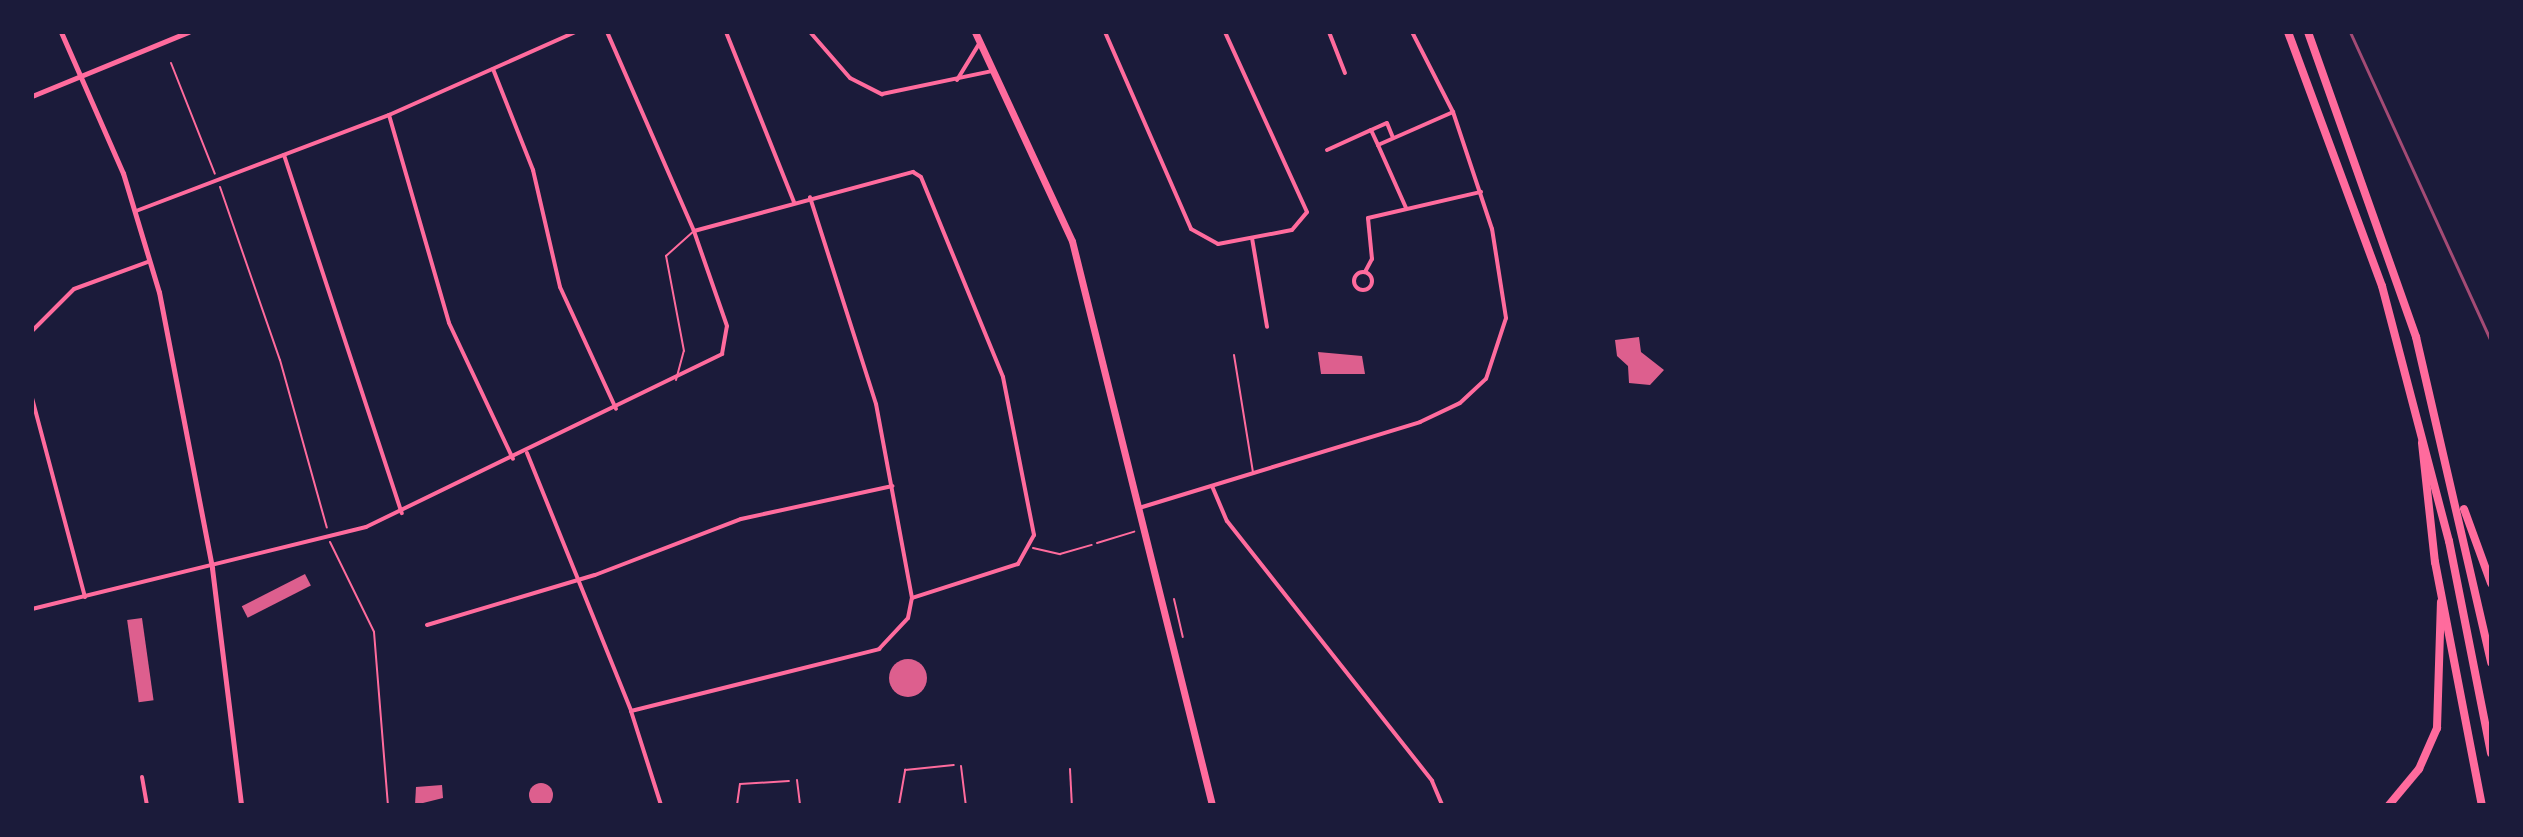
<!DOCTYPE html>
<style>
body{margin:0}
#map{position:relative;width:2523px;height:837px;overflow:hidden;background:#1b1b3a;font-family:Lato,sans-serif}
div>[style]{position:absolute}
.building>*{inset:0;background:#dd5f8e;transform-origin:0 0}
.round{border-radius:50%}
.path>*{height:2px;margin:-1px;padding:0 1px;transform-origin:1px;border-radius:1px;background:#ff6b9d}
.service>*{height:2px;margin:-1px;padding:0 1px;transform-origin:1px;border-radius:1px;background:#ff6b9d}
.minor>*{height:4px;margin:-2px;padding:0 2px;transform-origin:2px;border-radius:2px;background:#ff6b9d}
.minor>.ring{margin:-2px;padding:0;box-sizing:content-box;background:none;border:4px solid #ff6b9d;border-radius:50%}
.tertiary>*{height:5px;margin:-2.5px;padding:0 2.5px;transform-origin:2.5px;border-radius:2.5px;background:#ff6b9d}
.primary>*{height:7px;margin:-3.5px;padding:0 3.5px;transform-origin:3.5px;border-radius:3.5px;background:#ff6b9d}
.motorway>*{height:8px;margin:-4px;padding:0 4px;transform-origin:4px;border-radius:4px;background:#ff6b9d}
.rail>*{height:3px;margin:-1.5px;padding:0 1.5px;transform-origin:1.5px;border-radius:1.5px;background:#a44b75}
span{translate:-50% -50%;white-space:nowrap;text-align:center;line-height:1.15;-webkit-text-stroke:6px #1b1b3a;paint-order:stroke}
.frame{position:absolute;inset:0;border:34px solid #1b1b3a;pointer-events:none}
</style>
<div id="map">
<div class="building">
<i style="clip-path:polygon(1639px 337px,1641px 352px,1664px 370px,1650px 385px,1629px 383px,1628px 366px,1617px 356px,1615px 340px)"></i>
<i style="clip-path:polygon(1318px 352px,1362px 356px,1365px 374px,1321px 374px)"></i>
<i style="left:305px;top:574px;width:13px;height:71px;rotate:63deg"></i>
<i style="left:142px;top:618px;width:83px;height:15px;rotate:82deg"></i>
<i class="round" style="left:889px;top:659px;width:38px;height:38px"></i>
<i class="round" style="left:529px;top:783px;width:24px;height:24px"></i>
<i style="clip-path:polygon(442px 785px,443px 798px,415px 805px,416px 787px)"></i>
</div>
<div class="path">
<i style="left:171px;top:63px;width:119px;rotate:68.4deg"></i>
<i style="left:220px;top:187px;width:183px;rotate:70.9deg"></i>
<i style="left:280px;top:360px;width:174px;rotate:74.4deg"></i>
<i style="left:330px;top:542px;width:100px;rotate:63.9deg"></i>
<i style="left:374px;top:632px;width:174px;rotate:85.4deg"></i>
<i style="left:1097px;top:543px;width:39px;rotate:-17deg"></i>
<i style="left:1174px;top:599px;width:39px;rotate:77deg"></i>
<i style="left:961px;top:766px;width:39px;rotate:83deg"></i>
<i style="left:1070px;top:769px;width:36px;rotate:87deg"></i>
<i style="left:797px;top:780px;width:25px;rotate:83deg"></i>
<i style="left:737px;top:805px;width:21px;rotate:-82deg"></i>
<i style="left:740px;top:784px;width:49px;rotate:-3.5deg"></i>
<i style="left:899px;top:805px;width:36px;rotate:-80deg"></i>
<i style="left:905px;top:770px;width:49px;rotate:-5.8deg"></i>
</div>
<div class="service">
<i style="left:1234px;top:355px;width:119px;rotate:80.8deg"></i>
<i style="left:676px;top:380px;width:30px;rotate:-75deg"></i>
<i style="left:684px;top:351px;width:97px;rotate:-100.7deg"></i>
<i style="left:666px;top:256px;width:36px;rotate:-42deg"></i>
<i style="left:1033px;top:548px;width:28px;rotate:13deg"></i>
<i style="left:1060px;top:554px;width:33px;rotate:-16deg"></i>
</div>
<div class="minor">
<i style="left:726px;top:32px;width:183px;rotate:68.2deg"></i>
<i style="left:810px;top:32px;width:61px;rotate:49deg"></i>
<i style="left:850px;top:78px;width:36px;rotate:27deg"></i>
<i style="left:882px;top:94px;width:112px;rotate:-11.8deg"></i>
<i style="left:1105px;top:32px;width:215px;rotate:66.4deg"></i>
<i style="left:1191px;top:229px;width:31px;rotate:29deg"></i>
<i style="left:1218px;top:244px;width:75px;rotate:-10.7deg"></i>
<i style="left:1292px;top:230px;width:23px;rotate:-50deg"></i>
<i style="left:1307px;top:212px;width:198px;rotate:-114.5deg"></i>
<i style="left:1329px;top:32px;width:44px;rotate:68.7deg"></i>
<i style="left:493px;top:69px;width:109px;rotate:68.4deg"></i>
<i style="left:533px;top:170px;width:120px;rotate:77deg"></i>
<i style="left:560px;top:287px;width:134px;rotate:65.3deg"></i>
<i style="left:957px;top:80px;width:42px;rotate:-58.6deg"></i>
<i style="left:389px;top:115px;width:216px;rotate:73.9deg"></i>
<i style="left:449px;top:323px;width:150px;rotate:64.8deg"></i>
<i style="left:1371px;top:130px;width:17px;rotate:-24deg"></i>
<i style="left:1387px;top:123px;width:16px;rotate:68deg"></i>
<i style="left:1378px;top:145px;width:69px;rotate:66deg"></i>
<i style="left:1327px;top:150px;width:48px;rotate:-24.4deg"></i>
<i style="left:1371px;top:130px;width:17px;rotate:65deg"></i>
<i style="left:1378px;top:145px;width:82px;rotate:-23.7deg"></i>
<i style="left:284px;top:155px;width:377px;rotate:71.8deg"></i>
<i style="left:136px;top:211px;width:271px;rotate:-20.8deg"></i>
<i style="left:389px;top:115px;width:204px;rotate:-24deg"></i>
<i style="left:694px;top:231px;width:227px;rotate:-15.1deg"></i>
<i style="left:913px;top:172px;width:9px;rotate:32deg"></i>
<i style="left:921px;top:177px;width:216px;rotate:67.7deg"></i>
<i style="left:1003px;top:377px;width:161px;rotate:78.9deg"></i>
<i style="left:1034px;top:535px;width:33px;rotate:119deg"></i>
<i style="left:1018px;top:564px;width:111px;rotate:162.2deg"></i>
<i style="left:1252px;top:238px;width:90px;rotate:80.4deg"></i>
<i class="ring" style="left:1354px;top:272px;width:14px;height:14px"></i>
<i style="left:1365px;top:272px;width:15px;rotate:-62deg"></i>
<i style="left:1372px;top:259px;width:41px;rotate:-95.6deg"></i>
<i style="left:1368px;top:218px;width:116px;rotate:-13deg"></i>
<i style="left:32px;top:331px;width:59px;rotate:-45deg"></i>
<i style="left:74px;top:289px;width:81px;rotate:-20.2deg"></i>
<i style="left:32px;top:398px;width:206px;rotate:75.1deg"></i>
<i style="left:527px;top:453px;width:278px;rotate:68deg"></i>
<i style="left:631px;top:711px;width:99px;rotate:72.3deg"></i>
<i style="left:1212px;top:486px;width:38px;rotate:67deg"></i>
<i style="left:1227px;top:521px;width:331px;rotate:51.7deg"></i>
<i style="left:1432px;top:781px;width:26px;rotate:67deg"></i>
<i style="left:1139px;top:508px;width:294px;rotate:-17deg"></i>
<i style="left:1420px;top:422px;width:44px;rotate:-25.4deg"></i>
<i style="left:1460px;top:403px;width:35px;rotate:-43deg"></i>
<i style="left:1486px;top:379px;width:64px;rotate:-71.8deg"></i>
<i style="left:1506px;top:318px;width:90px;rotate:-98.9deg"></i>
<i style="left:1492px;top:229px;width:123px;rotate:-108.4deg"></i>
<i style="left:1453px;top:112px;width:90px;rotate:-117.1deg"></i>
<i style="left:32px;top:609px;width:344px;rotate:-13.8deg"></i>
<i style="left:366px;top:527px;width:396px;rotate:-25.9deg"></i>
<i style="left:722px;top:354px;width:28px;rotate:-80deg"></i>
<i style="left:727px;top:326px;width:101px;rotate:-109.2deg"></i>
<i style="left:694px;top:231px;width:217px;rotate:-113.6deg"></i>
<i style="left:427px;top:625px;width:175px;rotate:-16.6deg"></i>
<i style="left:595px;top:575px;width:156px;rotate:-21deg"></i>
<i style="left:741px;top:519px;width:155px;rotate:-12.3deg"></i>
<i style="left:631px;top:711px;width:256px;rotate:-14deg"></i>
<i style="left:879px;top:649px;width:42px;rotate:-46.9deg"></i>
<i style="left:908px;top:618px;width:20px;rotate:-79deg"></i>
<i style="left:912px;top:598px;width:197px;rotate:-100.5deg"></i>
<i style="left:876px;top:404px;width:217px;rotate:-107.7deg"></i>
<i style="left:142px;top:777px;width:28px;rotate:80deg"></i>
</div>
<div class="tertiary">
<i style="left:61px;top:32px;width:154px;rotate:66.3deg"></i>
<i style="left:123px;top:173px;width:124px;rotate:73.2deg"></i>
<i style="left:159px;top:292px;width:281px;rotate:79.1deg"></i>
<i style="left:212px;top:568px;width:239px;rotate:83deg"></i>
<i style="left:32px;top:96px;width:169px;rotate:-22.3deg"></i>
</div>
<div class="primary">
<i style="left:975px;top:32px;width:230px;rotate:65.1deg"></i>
<i style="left:1072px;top:241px;width:581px;rotate:76.06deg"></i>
</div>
<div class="motorway">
<i style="left:2288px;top:32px;width:271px;rotate:69.7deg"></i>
<i style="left:2382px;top:286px;width:264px;rotate:75.3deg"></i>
<i style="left:2449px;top:541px;width:216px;rotate:78.8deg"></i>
<i style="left:2308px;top:32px;width:324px;rotate:70.5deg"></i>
<i style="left:2416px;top:337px;width:334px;rotate:77deg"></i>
<i style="left:2422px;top:443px;width:120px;rotate:83.8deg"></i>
<i style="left:2435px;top:562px;width:248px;rotate:79.1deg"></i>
<i style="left:2464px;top:509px;width:79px;rotate:70deg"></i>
<i style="left:2389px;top:805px;width:47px;rotate:-50.2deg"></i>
<i style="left:2419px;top:769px;width:45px;rotate:-66.3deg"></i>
<i style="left:2437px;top:728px;width:126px;rotate:-88.2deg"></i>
</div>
<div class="rail">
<i style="left:2350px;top:32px;width:340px;rotate:65.5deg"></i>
</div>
<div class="frame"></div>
</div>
